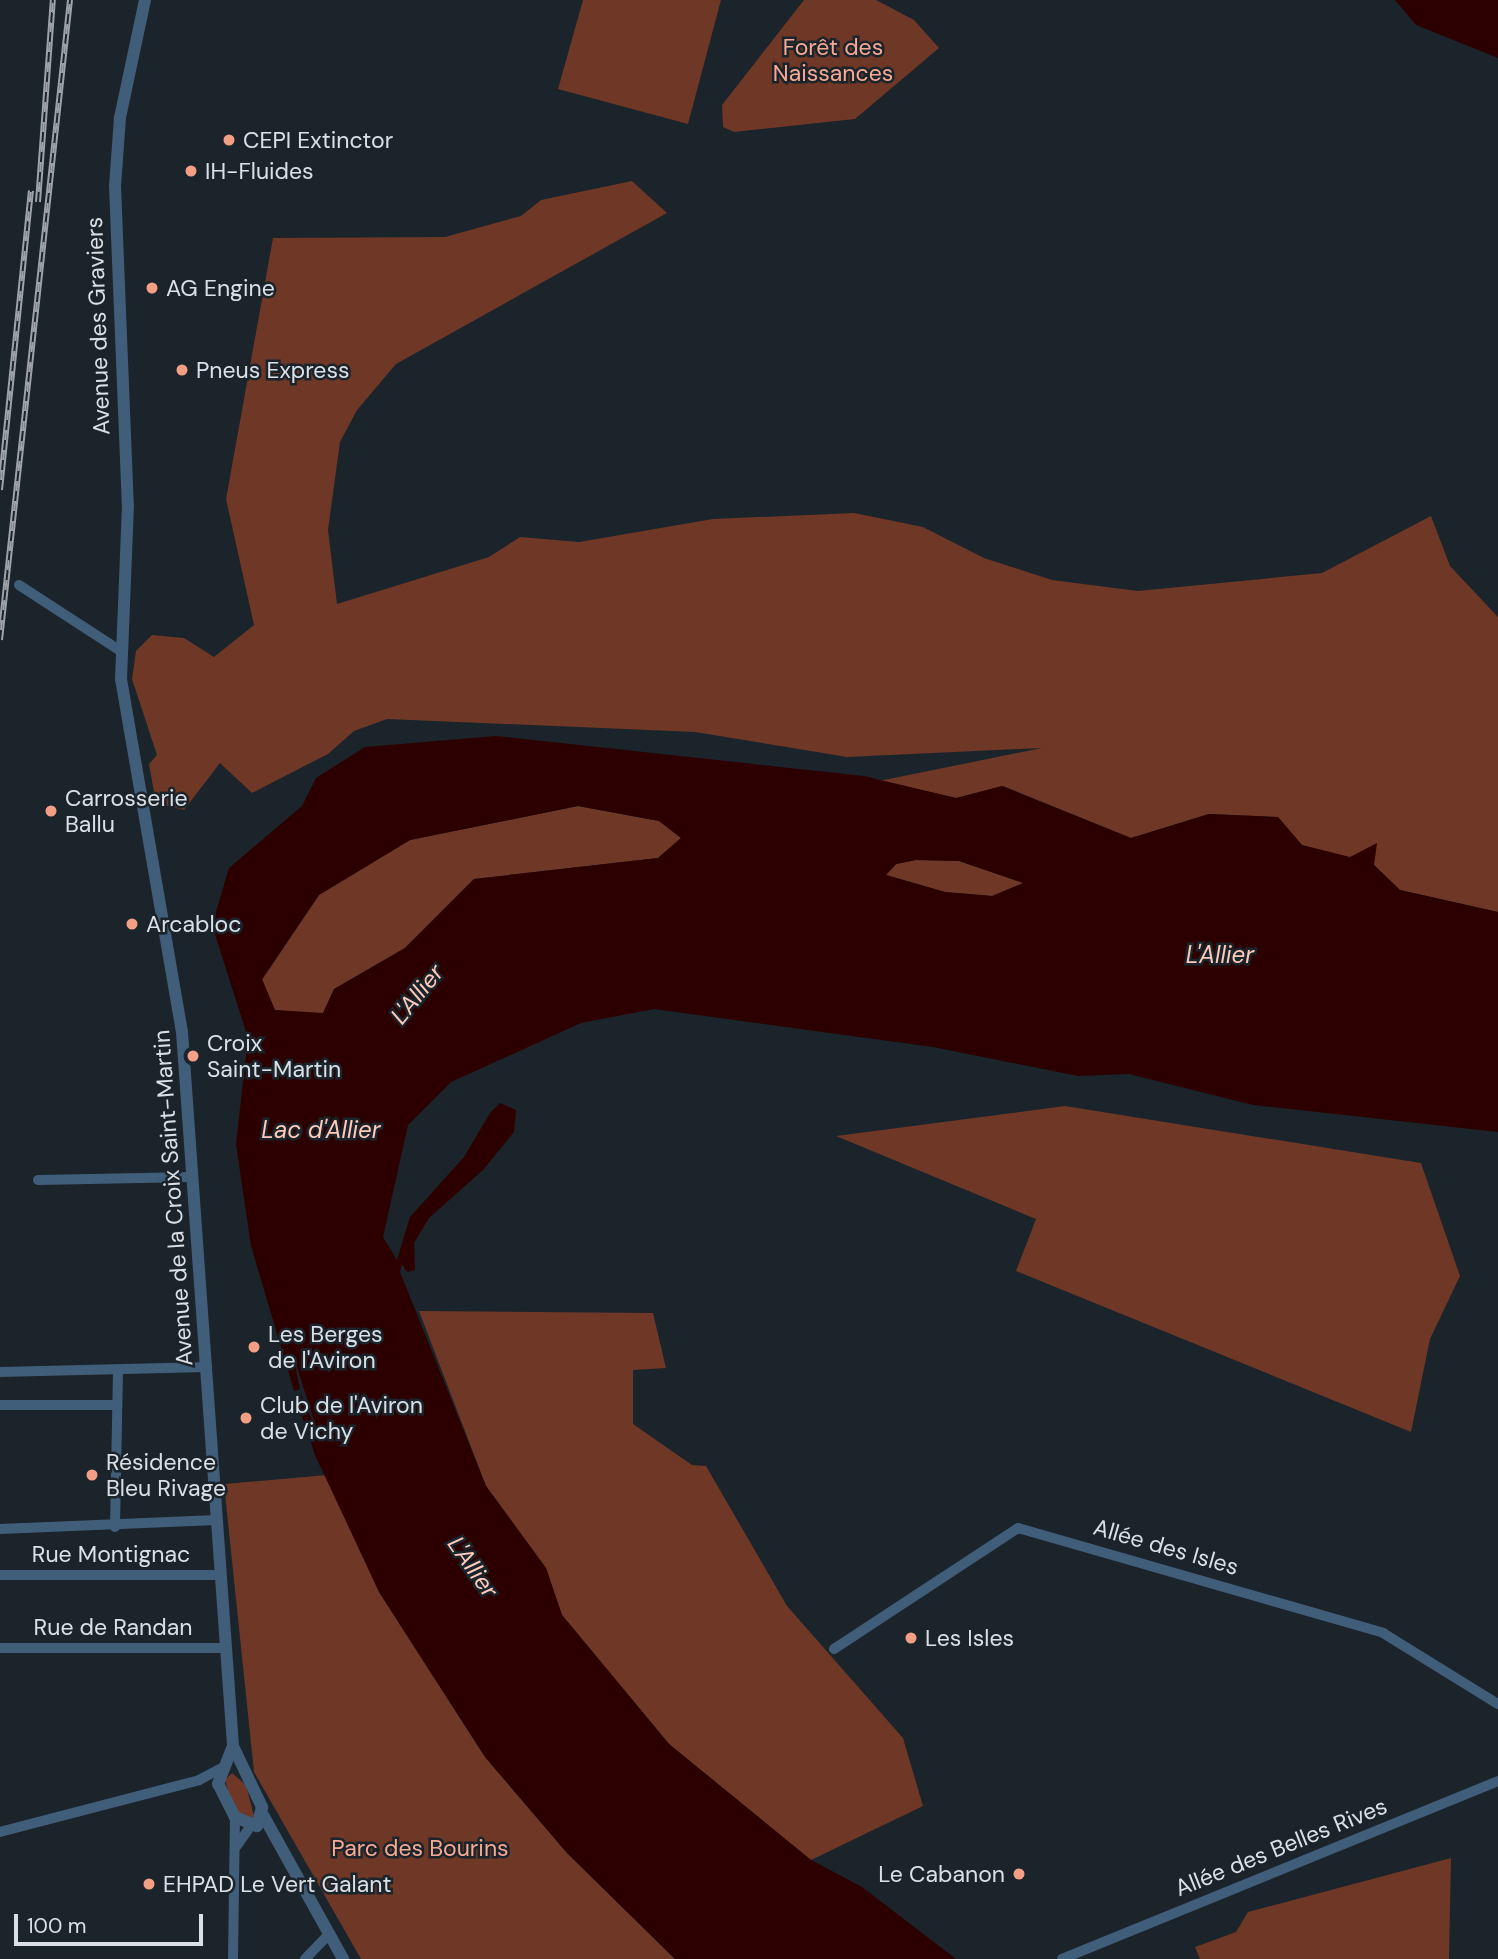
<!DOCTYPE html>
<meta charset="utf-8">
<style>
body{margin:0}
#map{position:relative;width:1498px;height:1959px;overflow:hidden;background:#1b232b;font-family:"DM Sans",sans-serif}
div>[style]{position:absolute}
.green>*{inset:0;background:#6e3726}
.water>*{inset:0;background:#2d0000}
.minor>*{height:10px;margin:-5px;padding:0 5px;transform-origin:5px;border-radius:5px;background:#405d7a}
.tertiary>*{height:12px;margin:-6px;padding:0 6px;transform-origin:6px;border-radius:6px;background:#405d7a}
.rail>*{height:6px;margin-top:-3px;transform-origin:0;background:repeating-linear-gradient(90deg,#1b232b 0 10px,#9da3a9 0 20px);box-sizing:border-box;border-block:2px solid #9da3a9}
.dots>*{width:19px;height:19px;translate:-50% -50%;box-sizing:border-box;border:4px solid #1b232b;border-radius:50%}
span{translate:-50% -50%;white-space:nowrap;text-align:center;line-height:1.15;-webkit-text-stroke:5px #1b232b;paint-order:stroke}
.park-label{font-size:23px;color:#f6aa93}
.poi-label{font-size:23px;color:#dae0e5}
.left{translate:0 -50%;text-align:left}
.right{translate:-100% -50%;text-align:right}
.street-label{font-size:23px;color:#dae0e5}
.water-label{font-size:24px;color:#ffcaba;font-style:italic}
.scale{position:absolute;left:14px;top:1914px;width:189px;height:32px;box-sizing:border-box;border:4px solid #dae0e5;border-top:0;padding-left:9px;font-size:21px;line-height:24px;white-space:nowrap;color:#dae0e5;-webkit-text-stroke:5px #1b232b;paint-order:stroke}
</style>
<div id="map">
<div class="green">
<i style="clip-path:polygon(583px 0,721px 0,688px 124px,558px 89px)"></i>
<i style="clip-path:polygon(804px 0,876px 0,914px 20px,939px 48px,855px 119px,734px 132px,723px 127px,722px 105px)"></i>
<i style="clip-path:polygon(632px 181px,667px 213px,396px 364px,357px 410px,340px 442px,328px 530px,337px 604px,489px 557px,520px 537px,579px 542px,713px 519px,854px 513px,923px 527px,984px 558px,1052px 580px,1138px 591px,1322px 573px,1431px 516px,1450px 566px,1498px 617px,1498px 912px,1400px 890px,1374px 865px,1302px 845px,1278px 817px,1209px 814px,1131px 838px,1003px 786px,957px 798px,879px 781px,1042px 748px,847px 757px,695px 732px,387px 719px,354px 731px,328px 754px,252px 793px,220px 763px,184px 810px,156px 803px,149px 764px,157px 755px,132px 679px,136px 651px,152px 635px,184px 638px,214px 657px,254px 625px,226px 499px,273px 238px,445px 237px,521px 216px,541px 200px)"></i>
<i style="clip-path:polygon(578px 806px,659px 821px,681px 838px,658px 858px,474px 879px,405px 948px,334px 989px,323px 1014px,275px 1010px,262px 980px,319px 895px,410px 840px)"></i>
<i style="clip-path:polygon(916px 860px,959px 861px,1024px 883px,993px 896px,945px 892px,886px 875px,896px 864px)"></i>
<i style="clip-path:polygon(1065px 1106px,1421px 1163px,1460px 1276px,1430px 1339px,1411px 1432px,1016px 1271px,1036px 1219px,836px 1136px)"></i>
<i style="clip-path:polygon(419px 1311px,653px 1313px,666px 1368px,633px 1370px,633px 1424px,692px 1465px,706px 1466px,787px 1606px,903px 1738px,923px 1806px,811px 1860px,669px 1744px,562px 1615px,546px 1568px,486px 1486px)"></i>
<i style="clip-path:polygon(327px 1475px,379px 1592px,485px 1757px,567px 1853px,675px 1959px,361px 1959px,254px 1772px,224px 1484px)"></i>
<i style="clip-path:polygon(232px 1773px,246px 1785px,255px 1820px,239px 1813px,229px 1794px,225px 1780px)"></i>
<i style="clip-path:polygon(1451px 1858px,1449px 1959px,1200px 1959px,1195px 1947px,1236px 1932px,1248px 1912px)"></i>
</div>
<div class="water">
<i style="clip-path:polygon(1395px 0,1498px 0,1498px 58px,1416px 25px)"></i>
<i style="clip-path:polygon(evenodd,496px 736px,864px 776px,956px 798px,1002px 786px,1131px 838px,1209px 814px,1278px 817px,1302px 845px,1350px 857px,1377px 843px,1374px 865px,1400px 890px,1498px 912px,1498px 1132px,1253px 1105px,1129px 1074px,1078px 1076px,933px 1047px,654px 1009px,581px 1023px,451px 1082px,408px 1125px,383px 1237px,397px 1260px,410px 1217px,464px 1157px,490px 1113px,500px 1103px,516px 1110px,514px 1132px,483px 1170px,429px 1218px,414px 1243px,415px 1270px,407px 1272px,402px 1264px,400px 1272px,486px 1486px,546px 1568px,562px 1615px,669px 1744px,811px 1860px,862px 1887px,956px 1959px,675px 1959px,567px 1853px,485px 1757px,379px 1592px,315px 1455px,295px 1396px,301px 1394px,319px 1437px,292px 1351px,300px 1389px,294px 1391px,251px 1246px,236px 1144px,248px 1038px,212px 925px,229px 868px,302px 806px,316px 778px,365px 747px,496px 736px,578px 806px,659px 821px,681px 838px,658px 858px,474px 879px,405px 948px,334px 989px,323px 1013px,275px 1010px,262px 979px,319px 895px,410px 840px,578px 806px,496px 736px,916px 860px,959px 861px,1023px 883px,992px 896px,945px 892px,886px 875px,896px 864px,916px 860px)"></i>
</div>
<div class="minor">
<i style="left:19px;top:585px;width:123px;rotate:33deg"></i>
<i style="left:38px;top:1180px;width:155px;rotate:-1.1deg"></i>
<i style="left:0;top:1372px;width:207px;rotate:-1.4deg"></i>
<i style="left:0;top:1405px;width:114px"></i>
<i style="left:115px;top:1527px;width:157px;rotate:-88.9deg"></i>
<i style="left:0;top:1529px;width:217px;rotate:-2.4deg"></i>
<i style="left:0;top:1575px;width:221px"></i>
<i style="left:0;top:1648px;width:226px"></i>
<i style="left:834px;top:1649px;width:220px;rotate:-33.3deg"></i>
<i style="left:1018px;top:1528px;width:380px;rotate:16deg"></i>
<i style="left:1383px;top:1633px;width:135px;rotate:31.7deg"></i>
<i style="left:0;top:1832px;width:206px;rotate:-14.6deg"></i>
<i style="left:199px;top:1780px;width:26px;rotate:-28deg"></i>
<i style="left:236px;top:1847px;width:24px;rotate:-55deg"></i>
<i style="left:233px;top:1959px;width:142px;rotate:-89.2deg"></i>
<i style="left:305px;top:1959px;width:33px;rotate:-46deg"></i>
<i style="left:1062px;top:1959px;width:471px;rotate:-22.2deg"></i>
</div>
<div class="tertiary">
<i style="left:145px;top:0;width:121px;rotate:102deg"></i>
<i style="left:120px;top:118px;width:68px;rotate:94.2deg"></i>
<i style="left:115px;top:186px;width:319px;rotate:87.7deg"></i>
<i style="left:128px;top:505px;width:174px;rotate:92.3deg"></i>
<i style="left:121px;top:679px;width:358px;rotate:80.2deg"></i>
<i style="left:182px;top:1032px;width:716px;rotate:85.91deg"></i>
<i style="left:233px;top:1746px;width:68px;rotate:64.6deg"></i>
<i style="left:262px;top:1807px;width:20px;rotate:105deg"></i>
<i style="left:257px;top:1826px;width:24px;rotate:-158deg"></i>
<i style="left:235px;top:1817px;width:37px;rotate:-117deg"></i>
<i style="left:218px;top:1784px;width:41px;rotate:-68.5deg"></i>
<i style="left:263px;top:1815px;width:165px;rotate:60.9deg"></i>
</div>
<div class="rail">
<i style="left:38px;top:202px;width:203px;rotate:-85.8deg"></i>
<i style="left:0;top:490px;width:301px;rotate:-84.1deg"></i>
<i style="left:0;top:640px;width:644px;rotate:-83.76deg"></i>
</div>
<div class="dots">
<i style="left:229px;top:140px;background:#f39f86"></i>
<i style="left:191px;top:171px;background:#f39f86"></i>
<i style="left:152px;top:288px;background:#f39f86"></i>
<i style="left:182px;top:370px;background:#f39f86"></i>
<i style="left:51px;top:811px;background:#f39f86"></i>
<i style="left:132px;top:924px;background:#f39f86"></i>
<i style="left:193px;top:1056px;background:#f39f86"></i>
<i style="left:254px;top:1347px;background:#f39f86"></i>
<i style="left:246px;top:1418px;background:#f39f86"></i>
<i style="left:92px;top:1475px;background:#f39f86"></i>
<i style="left:911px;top:1638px;background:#f39f86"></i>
<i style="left:1019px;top:1874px;background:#f39f86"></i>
<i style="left:149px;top:1884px;background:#f39f86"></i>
</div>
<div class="park-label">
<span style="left:833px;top:60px">Forêt des<br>Naissances</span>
<span style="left:420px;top:1848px">Parc des Bourins</span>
</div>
<div class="poi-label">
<span class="left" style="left:243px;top:140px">CEPI Extinctor</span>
<span class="left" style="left:205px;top:171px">IH-Fluides</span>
<span class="left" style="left:166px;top:288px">AG Engine</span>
<span class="left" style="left:196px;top:370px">Pneus Express</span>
<span class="left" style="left:65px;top:811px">Carrosserie<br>Ballu</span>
<span class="left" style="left:146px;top:924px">Arcabloc</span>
<span class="left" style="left:207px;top:1056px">Croix<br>Saint-Martin</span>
<span class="left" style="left:268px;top:1347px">Les Berges<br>de l'Aviron</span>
<span class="left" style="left:260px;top:1418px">Club de l'Aviron<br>de Vichy</span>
<span class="left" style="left:106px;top:1475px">Résidence<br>Bleu Rivage</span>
<span class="left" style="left:925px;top:1638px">Les Isles</span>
<span class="right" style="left:1005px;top:1874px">Le Cabanon</span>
<span class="left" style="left:163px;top:1884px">EHPAD Le Vert Galant</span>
</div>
<div class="street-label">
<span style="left:98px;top:326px;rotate:-92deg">Avenue des Graviers</span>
<span style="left:173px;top:1198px;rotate:-94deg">Avenue de la Croix Saint-Martin</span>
<span style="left:1166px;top:1547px;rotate:16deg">Allée des Isles</span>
<span style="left:111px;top:1554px">Rue Montignac</span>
<span style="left:113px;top:1627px">Rue de Randan</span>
<span style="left:1281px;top:1847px;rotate:-22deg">Allée des Belles Rives</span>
</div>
<div class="water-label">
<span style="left:1220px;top:955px">L'Allier</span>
<span style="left:417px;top:994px;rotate:-51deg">L'Allier</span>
<span style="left:321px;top:1130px">Lac d'Allier</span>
<span style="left:473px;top:1567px;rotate:55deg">L'Allier</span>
</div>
<div class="scale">100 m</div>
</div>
